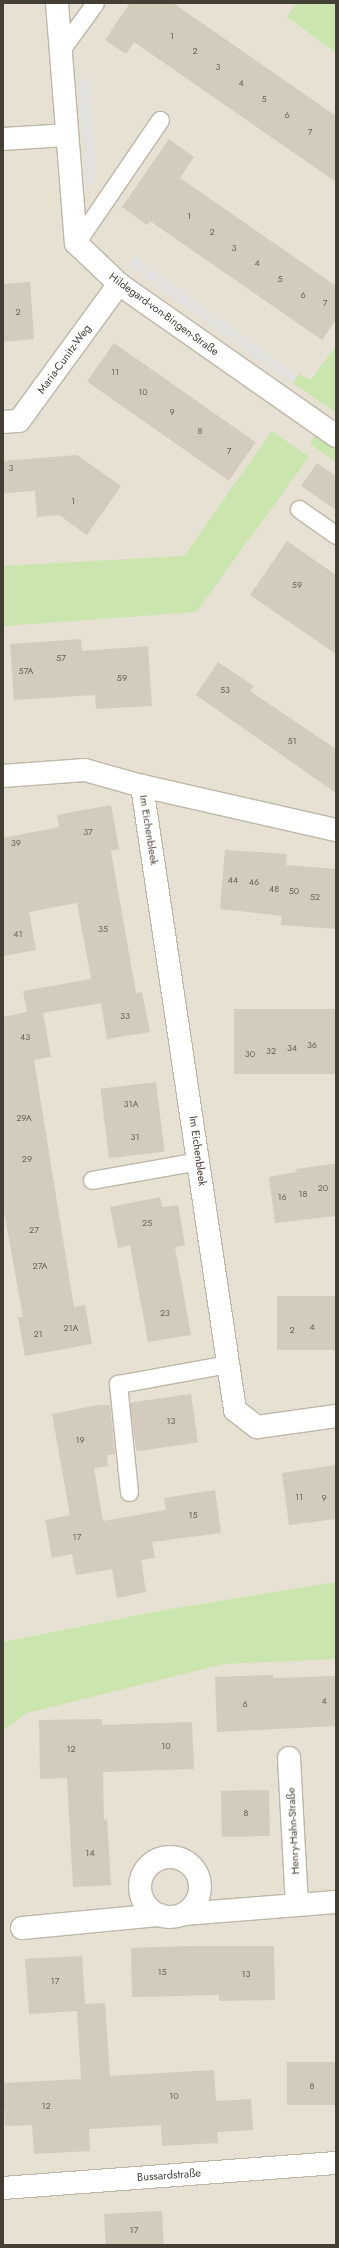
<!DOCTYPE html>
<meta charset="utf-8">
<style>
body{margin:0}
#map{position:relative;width:339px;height:2248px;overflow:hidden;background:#f2efe5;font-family:Jost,sans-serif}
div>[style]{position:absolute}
.residential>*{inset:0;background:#e6e1d3;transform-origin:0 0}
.green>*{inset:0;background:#cae6ae}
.parking>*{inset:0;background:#e3e1dd;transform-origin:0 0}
.building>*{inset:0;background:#d3cbbb;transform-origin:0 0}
.roads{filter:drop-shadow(1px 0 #bdb7a8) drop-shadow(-1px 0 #bdb7a8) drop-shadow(0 1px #bdb7a8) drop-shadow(0 -1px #bdb7a8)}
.lane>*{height:17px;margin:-8.5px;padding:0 8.5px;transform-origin:8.5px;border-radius:8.5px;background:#fff}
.street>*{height:22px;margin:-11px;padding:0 11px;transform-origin:11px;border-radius:11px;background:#fff}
.street>.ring{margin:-11px;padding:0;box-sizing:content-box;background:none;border:22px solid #fff;border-radius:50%}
span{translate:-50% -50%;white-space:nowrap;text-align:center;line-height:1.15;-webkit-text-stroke:4px #fff;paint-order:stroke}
.number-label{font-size:9px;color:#686256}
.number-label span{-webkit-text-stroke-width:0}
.street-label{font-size:11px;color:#443f35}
.frame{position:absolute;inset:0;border:4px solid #443f35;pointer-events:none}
</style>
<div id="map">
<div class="residential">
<i style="left:3px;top:3px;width:333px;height:2242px"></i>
</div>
<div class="green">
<i style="clip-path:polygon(297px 3px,336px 3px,336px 53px,287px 17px)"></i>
<i style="clip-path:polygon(336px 346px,336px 413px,292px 382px,299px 374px,311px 380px)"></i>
<i style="clip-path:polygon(272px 431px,309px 457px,196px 612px,3px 626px,3px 566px,184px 556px)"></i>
<i style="clip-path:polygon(317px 432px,336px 445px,336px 462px,310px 444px)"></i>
<i style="clip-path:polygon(336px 1582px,336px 1659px,223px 1664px,27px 1713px,3px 1730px,3px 1642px,164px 1610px)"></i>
</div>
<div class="parking">
<i style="left:90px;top:79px;width:104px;height:11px;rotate:86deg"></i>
<i style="left:134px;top:256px;width:203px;height:11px;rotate:36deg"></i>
</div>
<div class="building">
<i style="clip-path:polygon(130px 3px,173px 3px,336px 116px,336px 182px,134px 42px,126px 54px,105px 40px)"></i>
<i style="clip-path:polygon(169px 139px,194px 157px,180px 178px,336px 286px,336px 320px,322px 340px,150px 221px,147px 225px,122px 207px)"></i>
<i style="clip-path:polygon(30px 282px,34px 339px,3px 342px,3px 284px)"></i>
<i style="left:114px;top:343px;width:173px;height:47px;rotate:35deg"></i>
<i style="clip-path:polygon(77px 455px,121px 486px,87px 535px,59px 515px,37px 517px,35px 491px,3px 493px,3px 461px)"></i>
<i style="clip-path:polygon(317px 463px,336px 476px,336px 510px,301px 486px)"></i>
<i style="clip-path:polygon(287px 541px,336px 575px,336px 654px,250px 595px)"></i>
<i style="clip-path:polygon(81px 639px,82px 651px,148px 646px,152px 706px,96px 709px,95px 695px,14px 700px,10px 644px)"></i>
<i style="clip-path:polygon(218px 662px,254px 686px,250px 691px,336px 749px,336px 793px,196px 695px)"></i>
<i style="clip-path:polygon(111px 805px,119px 849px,111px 851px,136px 993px,142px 992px,150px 1032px,107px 1039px,101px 1003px,43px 1013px,51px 1057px,34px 1060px,74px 1307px,85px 1305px,92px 1344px,25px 1356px,18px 1317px,23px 1317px,3px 1206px,3px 1017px,27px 1012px,23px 991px,91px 979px,77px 903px,29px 912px,36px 950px,3px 956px,3px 838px,59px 827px,57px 815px)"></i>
<i style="clip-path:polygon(225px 850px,287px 854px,286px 865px,336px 869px,336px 929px,281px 925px,282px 916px,220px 909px)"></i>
<i style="left:336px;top:1009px;width:65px;height:102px;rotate:90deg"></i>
<i style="left:156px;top:1082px;width:70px;height:56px;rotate:83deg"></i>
<i style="clip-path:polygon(332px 1164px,336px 1164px,336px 1216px,275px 1223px,269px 1177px,297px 1172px,296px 1169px)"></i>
<i style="clip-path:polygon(160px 1197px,162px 1207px,178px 1205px,185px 1245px,175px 1247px,191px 1335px,148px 1342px,130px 1245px,118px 1248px,110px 1207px)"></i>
<i style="left:336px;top:1296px;width:54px;height:59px;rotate:90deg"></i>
<i style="left:191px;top:1394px;width:49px;height:62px;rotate:82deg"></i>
<i style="clip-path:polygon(98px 1405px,110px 1405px,115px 1454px,107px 1455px,108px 1466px,94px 1468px,103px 1521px,166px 1510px,164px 1498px,215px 1490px,221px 1533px,152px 1542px,155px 1558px,141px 1560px,146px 1592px,117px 1598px,112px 1569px,76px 1575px,72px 1554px,52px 1558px,45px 1520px,70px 1515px,52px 1414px)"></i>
<i style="clip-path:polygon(336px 1465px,336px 1519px,289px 1525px,282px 1473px)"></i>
<i style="clip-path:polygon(273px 1675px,273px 1678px,336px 1676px,336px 1726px,217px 1732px,215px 1677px)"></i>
<i style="clip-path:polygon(102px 1719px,102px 1725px,192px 1722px,194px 1769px,103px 1772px,104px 1820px,107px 1819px,111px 1885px,73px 1887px,67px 1778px,40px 1779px,39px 1720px)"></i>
<i style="left:269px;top:1790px;width:46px;height:48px;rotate:89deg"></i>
<i style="clip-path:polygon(191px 1946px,274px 1946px,275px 2000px,219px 2001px,219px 1995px,132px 1997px,131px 1948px)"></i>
<i style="clip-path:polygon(82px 1956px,85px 2004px,105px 2003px,110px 2076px,214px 2070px,216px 2101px,251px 2099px,253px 2130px,217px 2132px,218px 2143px,162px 2146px,161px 2125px,89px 2129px,90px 2151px,34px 2154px,32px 2125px,5px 2126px,3px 2083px,81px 2079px,77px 2011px,29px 2014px,25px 1959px)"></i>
<i style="left:336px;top:2062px;width:43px;height:49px;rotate:90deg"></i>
<i style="left:162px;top:2211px;width:34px;height:58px;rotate:87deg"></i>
</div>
<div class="roads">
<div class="lane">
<i style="left:60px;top:51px;width:59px;rotate:-53.9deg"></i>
<i style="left:76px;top:243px;width:149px;rotate:-55.7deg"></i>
<i style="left:299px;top:509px;width:45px;rotate:35.1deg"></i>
<i style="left:92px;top:1180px;width:109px;rotate:-10.1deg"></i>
<i style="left:129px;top:1492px;width:109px;rotate:-95.8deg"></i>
<i style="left:118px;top:1384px;width:112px;rotate:-10.3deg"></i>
</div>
<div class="street">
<i style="left:57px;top:3px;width:241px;rotate:85.5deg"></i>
<i style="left:76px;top:243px;width:59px;rotate:43.6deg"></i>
<i style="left:119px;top:284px;width:265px;rotate:35deg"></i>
<i style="left:3px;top:139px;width:63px;rotate:-3.6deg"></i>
<i style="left:3px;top:422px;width:16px;rotate:-4deg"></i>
<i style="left:19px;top:421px;width:170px;rotate:-53.9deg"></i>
<i style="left:3px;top:776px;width:82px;rotate:-4.2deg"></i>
<i style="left:85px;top:770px;width:59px;rotate:15.7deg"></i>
<i style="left:142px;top:786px;width:631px;rotate:81.52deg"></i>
<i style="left:235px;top:1410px;width:28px;rotate:38deg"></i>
<i style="left:257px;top:1427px;width:80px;rotate:-7.9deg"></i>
<i style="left:142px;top:786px;width:199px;rotate:12.8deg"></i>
<i style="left:289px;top:1758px;width:146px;rotate:86.9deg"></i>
<i class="ring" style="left:140px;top:1857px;width:38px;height:38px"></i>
<i style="left:184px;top:1914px;width:152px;rotate:-4.5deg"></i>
<i style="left:22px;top:1928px;width:139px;rotate:-5.4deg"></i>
<i style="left:3px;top:2188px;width:334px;rotate:-4.3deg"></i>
</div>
</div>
<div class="number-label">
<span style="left:172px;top:36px">1</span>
<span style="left:195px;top:51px">2</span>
<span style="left:218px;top:67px">3</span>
<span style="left:241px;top:83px">4</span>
<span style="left:264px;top:99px">5</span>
<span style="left:287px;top:115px">6</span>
<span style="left:310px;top:132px">7</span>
<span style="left:189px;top:216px">1</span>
<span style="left:212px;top:232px">2</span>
<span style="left:234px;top:248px">3</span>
<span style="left:257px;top:263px">4</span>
<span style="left:280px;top:279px">5</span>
<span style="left:303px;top:295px">6</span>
<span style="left:325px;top:303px">7</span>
<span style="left:18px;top:312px">2</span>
<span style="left:115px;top:372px">11</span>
<span style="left:143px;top:392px">10</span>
<span style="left:172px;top:412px">9</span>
<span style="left:200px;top:431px">8</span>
<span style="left:229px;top:451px">7</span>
<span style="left:11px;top:468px">3</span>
<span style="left:73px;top:501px">1</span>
<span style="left:297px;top:585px">59</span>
<span style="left:61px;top:658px">57</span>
<span style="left:26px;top:671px">57A</span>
<span style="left:122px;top:678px">59</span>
<span style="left:225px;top:690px">53</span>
<span style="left:292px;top:741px">51</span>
<span style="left:88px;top:832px">37</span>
<span style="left:16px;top:843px">39</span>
<span style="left:233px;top:880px">44</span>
<span style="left:254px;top:882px">46</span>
<span style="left:274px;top:889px">48</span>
<span style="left:294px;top:891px">50</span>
<span style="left:315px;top:897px">52</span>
<span style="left:103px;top:929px">35</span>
<span style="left:18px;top:934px">41</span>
<span style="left:125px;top:1016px">33</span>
<span style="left:25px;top:1037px">43</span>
<span style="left:312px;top:1045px">36</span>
<span style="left:292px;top:1048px">34</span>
<span style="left:271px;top:1051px">32</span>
<span style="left:250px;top:1054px">30</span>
<span style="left:131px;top:1104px">31A</span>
<span style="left:24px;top:1118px">29A</span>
<span style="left:135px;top:1137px">31</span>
<span style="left:27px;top:1159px">29</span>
<span style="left:323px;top:1188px">20</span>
<span style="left:303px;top:1194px">18</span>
<span style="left:282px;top:1197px">16</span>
<span style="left:147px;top:1223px">25</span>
<span style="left:34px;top:1230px">27</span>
<span style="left:40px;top:1266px">27A</span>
<span style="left:165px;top:1313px">23</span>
<span style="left:312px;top:1327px">4</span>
<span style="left:71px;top:1328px">21A</span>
<span style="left:292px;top:1330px">2</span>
<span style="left:38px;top:1334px">21</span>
<span style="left:171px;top:1421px">13</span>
<span style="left:80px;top:1440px">19</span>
<span style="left:299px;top:1497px">11</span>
<span style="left:324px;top:1498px">9</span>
<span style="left:193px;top:1515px">15</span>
<span style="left:77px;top:1537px">17</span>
<span style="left:324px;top:1701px">4</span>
<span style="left:245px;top:1704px">6</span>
<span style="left:166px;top:1746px">10</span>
<span style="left:71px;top:1749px">12</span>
<span style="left:246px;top:1813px">8</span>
<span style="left:90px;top:1853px">14</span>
<span style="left:162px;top:1972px">15</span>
<span style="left:246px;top:1974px">13</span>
<span style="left:55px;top:1981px">17</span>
<span style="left:312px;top:2086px">8</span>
<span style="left:174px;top:2096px">10</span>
<span style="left:46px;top:2106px">12</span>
<span style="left:134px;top:2230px">17</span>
</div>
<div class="street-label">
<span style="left:164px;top:314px;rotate:36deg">Hildegard-von-Bingen-Straße</span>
<span style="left:64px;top:359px;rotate:-54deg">Maria-Cunitz-Weg</span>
<span style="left:149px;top:830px;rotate:81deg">Im Eichenbleek</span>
<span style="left:198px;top:1151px;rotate:82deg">Im Eichenbleek</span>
<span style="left:293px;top:1831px;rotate:-93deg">Henry-Hahn-Straße</span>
<span style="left:169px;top:2175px;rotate:-4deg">Bussardstraße</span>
</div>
<div class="frame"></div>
</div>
